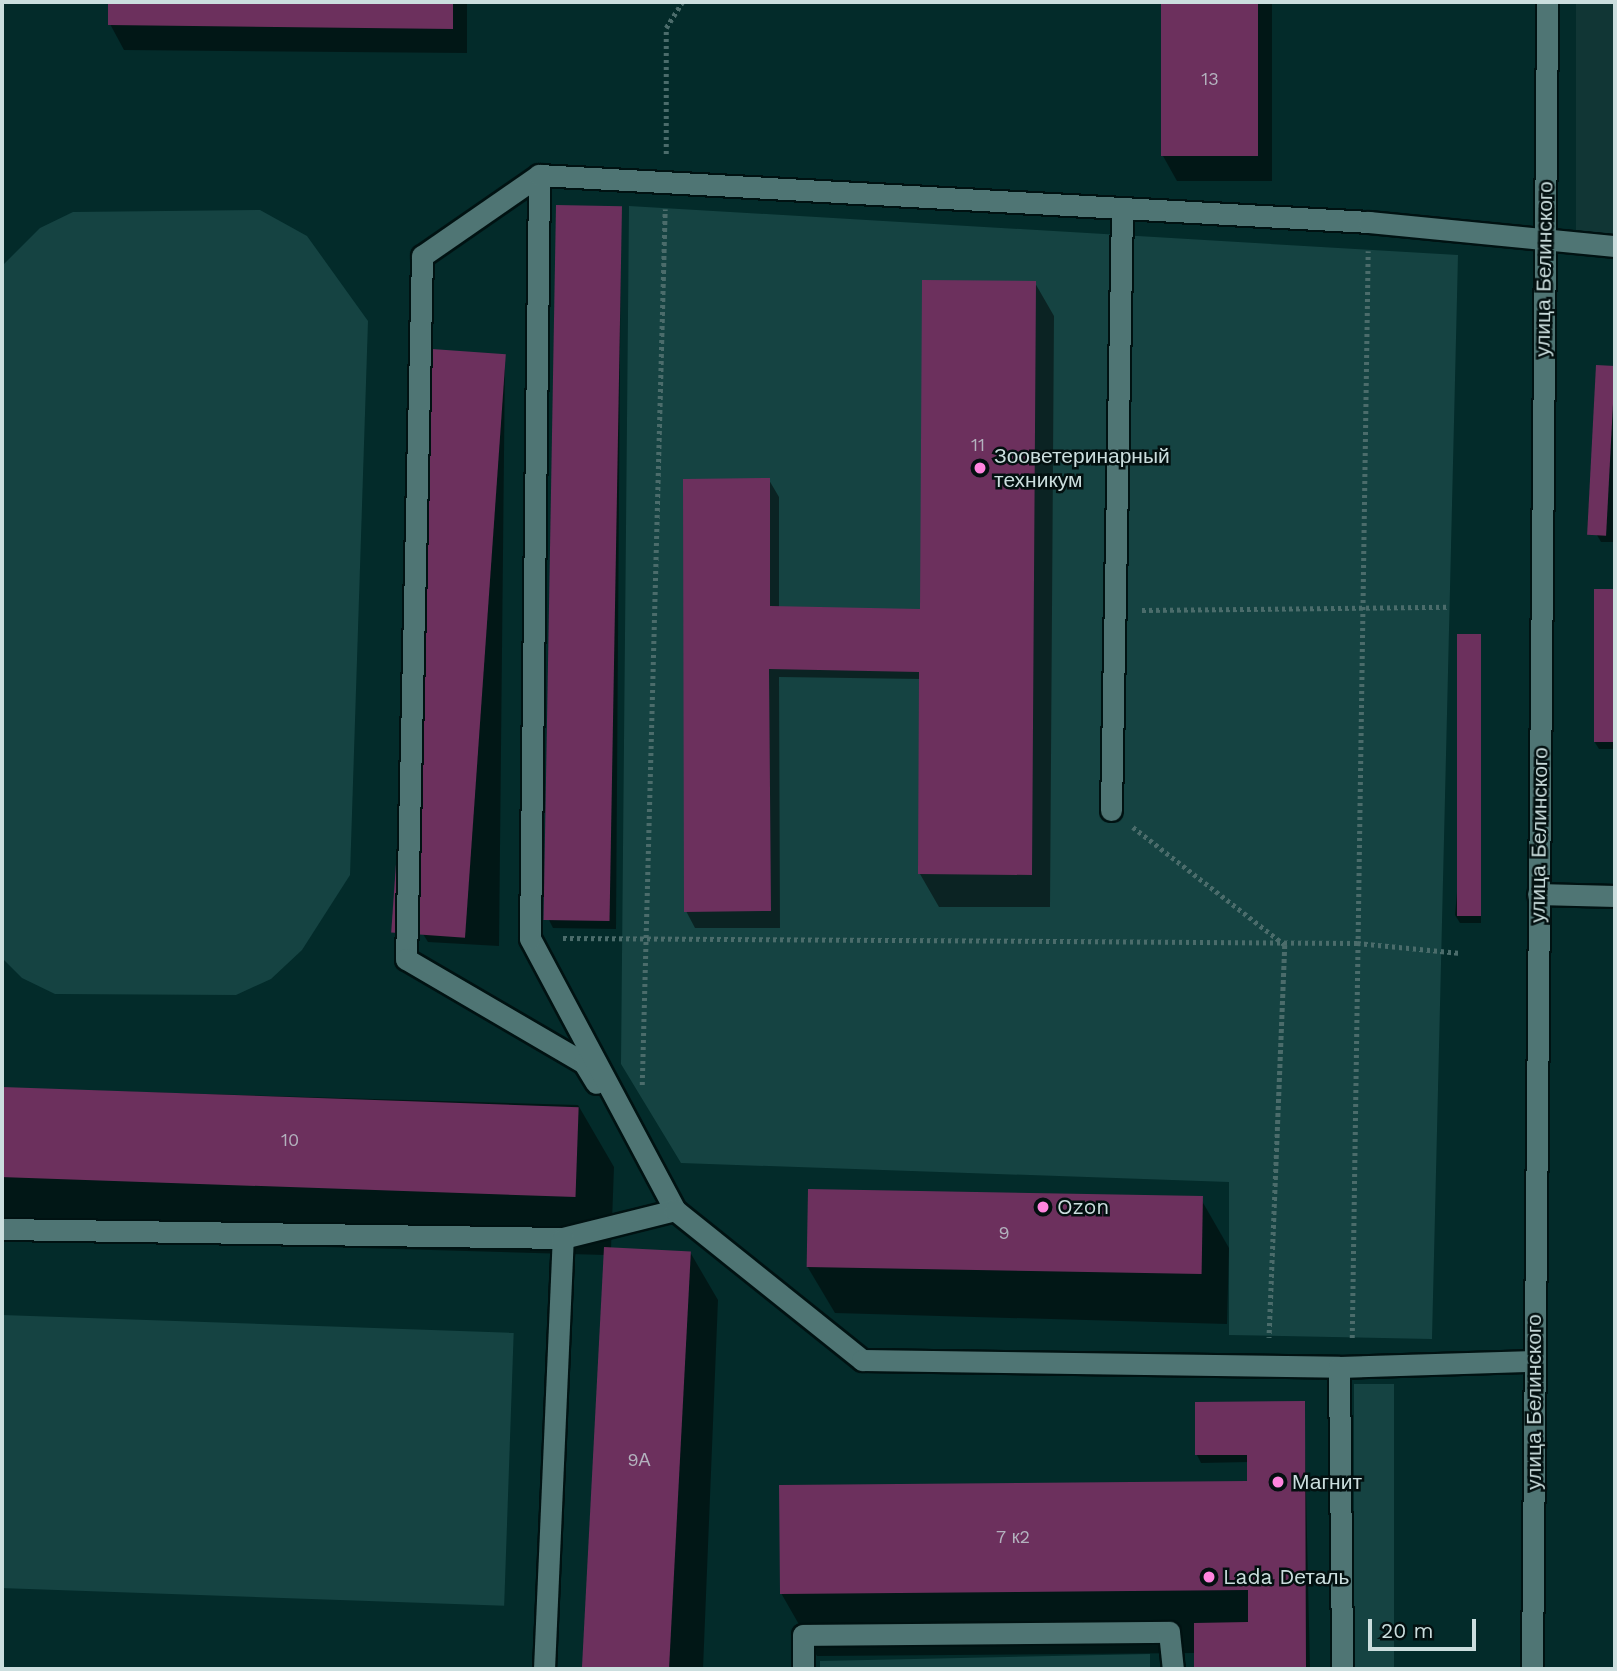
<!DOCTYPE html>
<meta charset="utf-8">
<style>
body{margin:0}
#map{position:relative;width:1617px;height:1671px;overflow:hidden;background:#032b2a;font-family:"Work Sans",sans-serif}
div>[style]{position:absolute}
.built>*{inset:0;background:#113635;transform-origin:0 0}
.green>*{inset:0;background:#154342;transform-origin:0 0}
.shadow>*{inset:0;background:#0007}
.building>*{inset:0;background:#6c305d;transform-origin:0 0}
.path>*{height:4.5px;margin-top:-2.25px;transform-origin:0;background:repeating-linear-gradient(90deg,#4b6c6b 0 3.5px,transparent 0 7px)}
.roads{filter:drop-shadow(2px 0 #001212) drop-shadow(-2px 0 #001212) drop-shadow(0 2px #001212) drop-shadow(0 -2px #001212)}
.minor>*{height:21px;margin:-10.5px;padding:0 10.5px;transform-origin:10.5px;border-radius:10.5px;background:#4f7574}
.dots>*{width:19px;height:19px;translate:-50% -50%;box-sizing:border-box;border:4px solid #031010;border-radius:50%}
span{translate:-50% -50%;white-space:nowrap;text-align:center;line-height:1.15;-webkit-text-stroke:5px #031010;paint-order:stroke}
.number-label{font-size:18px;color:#b3b2be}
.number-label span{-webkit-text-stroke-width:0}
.street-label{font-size:21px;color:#cbdede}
.poi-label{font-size:21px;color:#cbdede}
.left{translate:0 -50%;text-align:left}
.frame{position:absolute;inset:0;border:4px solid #cbdede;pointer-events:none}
.scale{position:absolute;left:1368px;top:1619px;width:108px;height:32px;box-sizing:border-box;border:4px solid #cbdede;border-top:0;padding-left:9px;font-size:21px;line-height:24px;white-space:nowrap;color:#cbdede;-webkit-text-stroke:5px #031010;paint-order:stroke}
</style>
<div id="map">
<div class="built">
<i style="left:1576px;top:2px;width:39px;height:233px"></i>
</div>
<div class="green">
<i style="clip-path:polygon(629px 206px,1458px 255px,1432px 1339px,1229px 1335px,1229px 1182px,681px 1163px,621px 1064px)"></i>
<i style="clip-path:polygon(260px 210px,307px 236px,368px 321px,350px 875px,302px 950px,271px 979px,236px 995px,55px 994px,22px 978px,2px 958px,2px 266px,40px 228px,73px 212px)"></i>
<i style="left:2px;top:1315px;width:512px;height:273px;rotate:2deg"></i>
<i style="left:1354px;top:1384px;width:40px;height:285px"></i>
<i style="clip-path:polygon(1150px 1654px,1150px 1669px,820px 1669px,820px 1661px)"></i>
</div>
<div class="shadow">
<i style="clip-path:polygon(110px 2px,467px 2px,467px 53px,124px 50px,110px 24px)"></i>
<i style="clip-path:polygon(1163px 2px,1272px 2px,1272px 181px,1177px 181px,1163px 156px)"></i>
<i style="clip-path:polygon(621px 208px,616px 929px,553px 928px,549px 920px)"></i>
<i style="clip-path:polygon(1035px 283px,1054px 316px,1050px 907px,939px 907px,920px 874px,921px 679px,779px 677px,780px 928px,695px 928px,686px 911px,769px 480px,779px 497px,779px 608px,922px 615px)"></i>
<i style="clip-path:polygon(505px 356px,499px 946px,428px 942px,423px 934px)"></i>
<i style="clip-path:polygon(1597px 367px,1615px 367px,1615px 542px,1601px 542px,1597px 535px)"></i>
<i style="clip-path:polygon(1595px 590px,1615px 591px,1615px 749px,1599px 749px,1594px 741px)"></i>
<i style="clip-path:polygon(1480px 635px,1481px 923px,1460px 923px,1455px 915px)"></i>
<i style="clip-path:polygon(2px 1088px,578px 1105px,614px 1167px,611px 1249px,690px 1252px,718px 1300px,703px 1669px,589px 1669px,605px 1255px,2px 1238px)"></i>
<i style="clip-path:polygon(1202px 1201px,1229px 1248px,1227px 1324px,835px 1313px,807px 1266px)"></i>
<i style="clip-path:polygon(1304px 1403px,1310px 1669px,1196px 1669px,1196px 1653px,817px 1656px,781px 1593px,1249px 1488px,1249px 1462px,1201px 1463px,1197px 1455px)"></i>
</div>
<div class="building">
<i style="clip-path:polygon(108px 2px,453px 2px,453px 29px,108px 25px)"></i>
<i style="left:1161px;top:2px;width:97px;height:154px"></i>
<i style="left:556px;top:205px;width:66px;height:715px;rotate:1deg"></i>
<i style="clip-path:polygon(922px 280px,1036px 281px,1032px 875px,918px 874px,919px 672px,769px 669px,771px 911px,684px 912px,683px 479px,770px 478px,770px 606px,920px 609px)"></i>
<i style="left:432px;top:349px;width:74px;height:585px;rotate:4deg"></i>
<i style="left:1596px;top:365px;width:19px;height:170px;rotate:3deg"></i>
<i style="left:1594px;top:589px;width:21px;height:153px"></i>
<i style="left:1457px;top:634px;width:24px;height:282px"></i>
<i style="left:2px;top:1087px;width:577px;height:90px;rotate:2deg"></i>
<i style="left:808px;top:1189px;width:395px;height:78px;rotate:1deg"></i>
<i style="left:604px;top:1247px;width:87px;height:422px;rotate:3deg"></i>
<i style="clip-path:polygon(1305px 1401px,1306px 1669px,1194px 1669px,1194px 1623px,1248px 1622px,1248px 1590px,780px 1594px,779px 1485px,1247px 1481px,1247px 1455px,1195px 1455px,1195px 1402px)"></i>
</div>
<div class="path">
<i style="left:666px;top:154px;width:126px;rotate:-90deg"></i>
<i style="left:666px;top:28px;width:31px;rotate:-58deg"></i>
<i style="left:1142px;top:610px;width:307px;rotate:-0.6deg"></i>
<i style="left:1133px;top:827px;width:192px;rotate:37.8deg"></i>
<i style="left:1285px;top:945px;width:393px;rotate:92.3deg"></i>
<i style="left:563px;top:938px;width:794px;rotate:0.36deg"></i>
<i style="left:1357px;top:943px;width:104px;rotate:5.5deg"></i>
<i style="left:642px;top:1085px;width:876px;rotate:-88.5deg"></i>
<i style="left:1352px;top:1338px;width:1087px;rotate:-89.16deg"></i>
</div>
<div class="roads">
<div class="minor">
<i style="left:539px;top:175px;width:142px;rotate:145.3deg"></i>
<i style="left:422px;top:256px;width:703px;rotate:91.3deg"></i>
<i style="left:406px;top:959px;width:206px;rotate:30.3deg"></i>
<i style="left:584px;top:1063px;width:23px;rotate:59deg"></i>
<i style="left:1111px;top:810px;width:602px;rotate:-88.95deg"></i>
<i style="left:1538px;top:894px;width:77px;rotate:1.5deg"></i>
<i style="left:675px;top:1210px;width:308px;rotate:-118.1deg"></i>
<i style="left:530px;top:938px;width:763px;rotate:-89.32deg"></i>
<i style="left:539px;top:175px;width:831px;rotate:3.24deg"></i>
<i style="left:1369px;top:222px;width:247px;rotate:5.6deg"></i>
<i style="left:2px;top:1229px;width:561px;rotate:0.92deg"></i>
<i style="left:563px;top:1238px;width:115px;rotate:-14deg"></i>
<i style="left:675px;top:1210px;width:240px;rotate:38.7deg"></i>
<i style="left:862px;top:1360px;width:477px;rotate:0.8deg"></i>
<i style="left:1339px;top:1367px;width:195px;rotate:-1.8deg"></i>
<i style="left:1339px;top:1367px;width:302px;rotate:89.4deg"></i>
<i style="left:544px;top:1669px;width:431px;rotate:-87.5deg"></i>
<i style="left:803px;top:1669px;width:34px;rotate:-90deg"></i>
<i style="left:803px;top:1635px;width:366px;rotate:-0.5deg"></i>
<i style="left:1169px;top:1632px;width:37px;rotate:84deg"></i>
<i style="left:1532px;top:1669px;width:1667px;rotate:-89.48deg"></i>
</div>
</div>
<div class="dots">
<i style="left:980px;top:468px;background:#ff85df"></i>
<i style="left:1043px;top:1207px;background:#ff85df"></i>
<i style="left:1278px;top:1482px;background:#ff85df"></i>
<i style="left:1209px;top:1577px;background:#ff85df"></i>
</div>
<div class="number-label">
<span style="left:1210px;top:79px">13</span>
<span style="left:978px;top:445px">11</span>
<span style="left:290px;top:1140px">10</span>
<span style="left:1004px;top:1233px">9</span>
<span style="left:639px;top:1460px">9А</span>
<span style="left:1013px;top:1537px">7 к2</span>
</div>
<div class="street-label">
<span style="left:1544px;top:269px;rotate:-89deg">улица Белинского</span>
<span style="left:1539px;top:835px;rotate:-89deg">улица Белинского</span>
<span style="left:1534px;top:1402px;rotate:-90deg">улица Белинского</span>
</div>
<div class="poi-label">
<span class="left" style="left:994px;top:468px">Зооветеринарный<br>техникум</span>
<span class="left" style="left:1057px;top:1207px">Ozon</span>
<span class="left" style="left:1292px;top:1482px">Магнит</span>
<span class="left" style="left:1223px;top:1577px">Lada Dеталь</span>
</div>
<div class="frame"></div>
<div class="scale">20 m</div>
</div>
